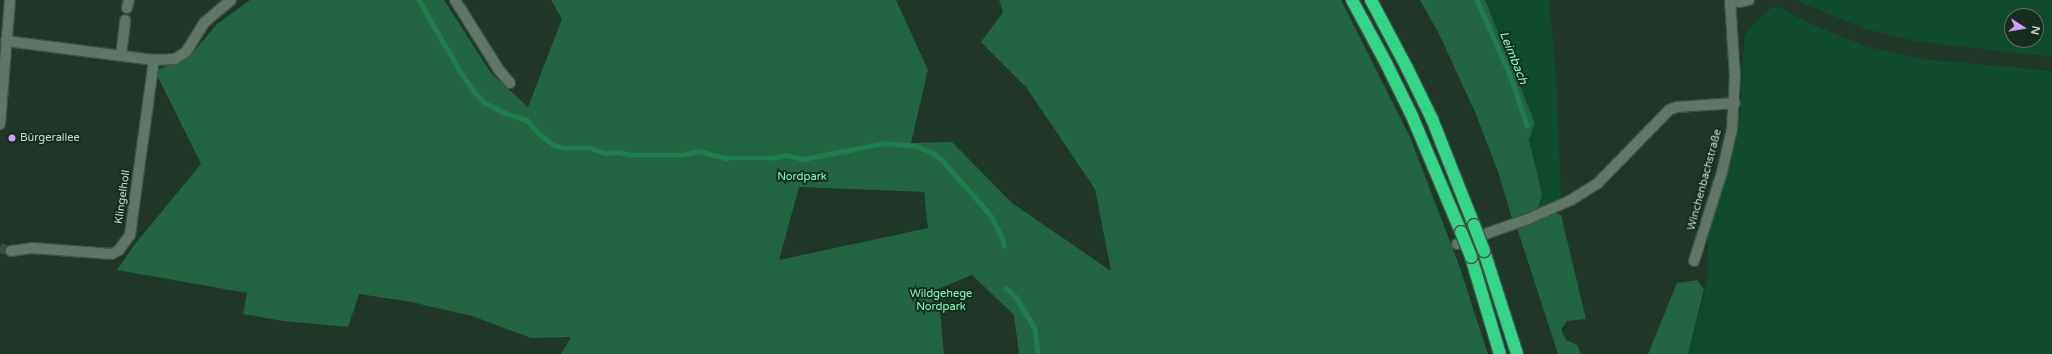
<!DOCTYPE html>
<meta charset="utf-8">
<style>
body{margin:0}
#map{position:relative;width:2052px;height:354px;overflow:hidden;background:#1f3628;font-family:"Varela Round",sans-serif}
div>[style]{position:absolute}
.green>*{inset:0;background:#0f4c2e}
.forest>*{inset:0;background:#216542}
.stream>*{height:4.5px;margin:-2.25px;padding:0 2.25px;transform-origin:2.25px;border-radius:2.25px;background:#1f7d4f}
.minor-tunnel>*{height:10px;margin-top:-5px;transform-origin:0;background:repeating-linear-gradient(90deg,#394e41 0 10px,transparent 0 15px)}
.roads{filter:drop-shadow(1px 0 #3e5247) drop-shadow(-1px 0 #3e5247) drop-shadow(0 1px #3e5247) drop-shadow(0 -1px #3e5247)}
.minor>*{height:10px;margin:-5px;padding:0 5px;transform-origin:5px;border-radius:5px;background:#5e7767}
.highway>*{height:12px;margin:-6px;padding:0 6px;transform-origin:6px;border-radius:6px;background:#34d588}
.bridges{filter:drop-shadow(1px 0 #3e5247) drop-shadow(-1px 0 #3e5247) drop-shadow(0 1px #3e5247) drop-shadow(0 -1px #3e5247)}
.highway-bridge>*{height:12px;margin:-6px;padding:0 6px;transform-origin:6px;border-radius:6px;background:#34d588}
.dots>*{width:11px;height:11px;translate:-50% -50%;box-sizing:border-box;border:2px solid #152c1f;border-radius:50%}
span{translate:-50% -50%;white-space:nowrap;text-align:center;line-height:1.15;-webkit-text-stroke:4px #152c1f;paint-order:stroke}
.poi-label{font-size:11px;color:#ccd9d1}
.left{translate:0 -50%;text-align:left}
.park-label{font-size:11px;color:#86fab8}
.street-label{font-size:11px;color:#ccd9d1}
.water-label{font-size:12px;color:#88fcba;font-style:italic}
.north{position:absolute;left:2004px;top:8px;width:40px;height:40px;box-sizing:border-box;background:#152c1f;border:1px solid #5e7166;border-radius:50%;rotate:102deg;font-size:11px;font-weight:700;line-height:16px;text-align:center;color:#ccd9d1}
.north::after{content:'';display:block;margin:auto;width:14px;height:18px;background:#d09dff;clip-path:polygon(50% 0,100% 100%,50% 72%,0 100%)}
</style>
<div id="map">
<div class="green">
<i style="clip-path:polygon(1485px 0,1549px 0,1556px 74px,1561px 197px,1556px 202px,1538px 208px,1542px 194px,1529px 140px,1535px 123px)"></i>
<i style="clip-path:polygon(evenodd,1795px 0,2052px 0,2052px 57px,1916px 41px,1866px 29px,1795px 0,2012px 16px,2036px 16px,2036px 40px,2012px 40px,2012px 16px)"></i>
<i style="clip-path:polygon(1779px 7px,1806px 22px,1868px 47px,1921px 59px,2052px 71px,2052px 354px,1688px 354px,1708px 278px,1708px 230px,1728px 168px,1740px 120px,1744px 38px,1746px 32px,1771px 8px)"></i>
</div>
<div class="forest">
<i style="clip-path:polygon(evenodd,250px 0,444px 0,491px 73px,528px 107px,562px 19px,551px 0,896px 0,928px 70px,911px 143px,952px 142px,1012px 203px,1111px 271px,1095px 189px,1026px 87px,981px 42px,1003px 12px,999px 0,1341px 0,1410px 137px,1459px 265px,1488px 354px,1019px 354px,1014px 315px,972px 275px,938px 289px,944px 354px,561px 354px,571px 337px,531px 338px,472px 316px,411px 302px,359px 294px,348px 327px,283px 321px,243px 314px,247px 293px,117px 270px,135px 244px,201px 164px,155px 71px,191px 55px,217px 24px,250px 0,799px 187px,924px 192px,928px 228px,779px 260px,799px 187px)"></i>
<i style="clip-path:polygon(1420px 0,1485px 0,1535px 123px,1529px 140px,1542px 194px,1538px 208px,1512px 218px,1498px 172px,1475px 112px,1439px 34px)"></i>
<i style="clip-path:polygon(1553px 212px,1561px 215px,1586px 319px,1567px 321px,1561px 330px,1566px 340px,1577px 345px,1581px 354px,1558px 354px,1517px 228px)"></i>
<i style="clip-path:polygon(1697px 280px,1704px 289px,1688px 354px,1648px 354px,1677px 283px)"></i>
</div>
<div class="stream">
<i style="left:419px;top:0;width:80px;rotate:59.9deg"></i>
<i style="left:459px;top:69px;width:25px;rotate:56deg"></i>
<i style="left:473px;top:90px;width:16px;rotate:47deg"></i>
<i style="left:484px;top:102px;width:24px;rotate:28deg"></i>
<i style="left:505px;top:113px;width:23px;rotate:18deg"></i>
<i style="left:527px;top:120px;width:18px;rotate:49deg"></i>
<i style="left:539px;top:134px;width:19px;rotate:36deg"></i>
<i style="left:554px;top:145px;width:12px;rotate:14deg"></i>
<i style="left:566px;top:148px;width:25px"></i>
<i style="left:591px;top:148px;width:15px;rotate:20deg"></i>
<i style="left:605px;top:153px;width:13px;rotate:-4deg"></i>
<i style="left:618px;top:152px;width:14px;rotate:12deg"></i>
<i style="left:632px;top:155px;width:50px"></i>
<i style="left:682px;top:155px;width:16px;rotate:-14deg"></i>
<i style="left:698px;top:151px;width:30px;rotate:14deg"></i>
<i style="left:727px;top:158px;width:45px"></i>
<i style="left:772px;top:158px;width:14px;rotate:-12deg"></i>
<i style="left:786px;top:155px;width:18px;rotate:13deg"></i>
<i style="left:804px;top:159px;width:82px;rotate:-11.3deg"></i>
<i style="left:884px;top:143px;width:33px;rotate:5deg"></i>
<i style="left:917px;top:146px;width:17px;rotate:24deg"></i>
<i style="left:933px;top:153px;width:10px;rotate:37deg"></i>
<i style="left:941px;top:159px;width:60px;rotate:48.4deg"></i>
<i style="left:981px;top:204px;width:16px;rotate:50deg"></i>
<i style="left:991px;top:216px;width:27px;rotate:63deg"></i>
<i style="left:1003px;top:240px;width:6px;rotate:81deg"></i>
<i style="left:1477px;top:0;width:84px;rotate:66.2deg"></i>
<i style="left:1511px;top:77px;width:51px;rotate:71.6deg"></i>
<i style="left:1006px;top:288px;width:13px;rotate:42deg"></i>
<i style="left:1016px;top:297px;width:37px;rotate:59deg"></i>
<i style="left:1035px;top:329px;width:25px;rotate:83deg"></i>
</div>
<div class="minor-tunnel">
<i style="left:0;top:248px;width:11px;rotate:15deg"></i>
</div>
<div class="roads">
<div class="minor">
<i style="left:455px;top:0;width:83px;rotate:57.8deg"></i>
<i style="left:499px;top:70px;width:17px;rotate:50deg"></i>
<i style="left:1731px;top:1px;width:9px;rotate:6deg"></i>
<i style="left:1740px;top:2px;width:9px;rotate:-13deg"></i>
<i style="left:127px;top:8px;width:8px;rotate:-76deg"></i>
<i style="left:6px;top:41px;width:149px;rotate:7.3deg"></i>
<i style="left:154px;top:60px;width:21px;rotate:-3deg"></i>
<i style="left:175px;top:59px;width:13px;rotate:-32deg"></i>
<i style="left:186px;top:52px;width:36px;rotate:-58deg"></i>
<i style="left:205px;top:22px;width:34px;rotate:-40deg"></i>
<i style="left:121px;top:55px;width:35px;rotate:-83deg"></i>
<i style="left:0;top:124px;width:124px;rotate:-85.4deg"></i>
<i style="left:1457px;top:244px;width:75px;rotate:-19.4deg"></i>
<i style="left:1528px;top:219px;width:47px;rotate:-23.8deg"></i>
<i style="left:1571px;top:200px;width:31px;rotate:-32deg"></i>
<i style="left:1597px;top:184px;width:103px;rotate:-45.8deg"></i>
<i style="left:1669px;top:110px;width:9px;rotate:-21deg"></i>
<i style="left:1677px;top:107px;width:58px;rotate:-3.9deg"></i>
<i style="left:11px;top:251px;width:21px;rotate:-8deg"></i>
<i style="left:32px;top:248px;width:80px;rotate:4.3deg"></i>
<i style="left:112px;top:254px;width:8px;rotate:-30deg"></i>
<i style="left:119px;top:250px;width:19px;rotate:-54deg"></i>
<i style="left:130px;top:235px;width:177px;rotate:-82.2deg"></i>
<i style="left:1694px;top:261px;width:93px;rotate:-72.5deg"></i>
<i style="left:1722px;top:172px;width:44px;rotate:-76.9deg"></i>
<i style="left:1732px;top:129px;width:53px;rotate:-86.8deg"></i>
<i style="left:1735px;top:76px;width:76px;rotate:-93.8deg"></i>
</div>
<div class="highway">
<i style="left:1352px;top:0;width:72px;rotate:61.6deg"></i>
<i style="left:1386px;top:63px;width:59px;rotate:63.9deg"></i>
<i style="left:1412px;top:116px;width:126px;rotate:67.1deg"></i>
<i style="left:1371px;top:0;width:77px;rotate:62.1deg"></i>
<i style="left:1407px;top:68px;width:57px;rotate:63.9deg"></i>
<i style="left:1432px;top:119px;width:114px;rotate:68.4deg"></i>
<i style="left:1484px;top:251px;width:108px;rotate:72.2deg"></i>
<i style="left:1471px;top:257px;width:101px;rotate:73.4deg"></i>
</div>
</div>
<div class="bridges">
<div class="highway-bridge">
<i style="left:1474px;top:225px;width:28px;rotate:69deg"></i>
<i style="left:1461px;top:232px;width:27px;rotate:68deg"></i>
</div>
</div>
<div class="dots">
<i style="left:12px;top:138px;background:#d09dff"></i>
</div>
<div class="poi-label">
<span class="left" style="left:20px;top:138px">Bürgerallee</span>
</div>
<div class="park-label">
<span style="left:802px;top:177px">Nordpark</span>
<span style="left:941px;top:301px">Wildgehege<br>Nordpark</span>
</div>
<div class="street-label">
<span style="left:1705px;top:180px;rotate:-75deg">Winchenbachstraße</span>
<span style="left:123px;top:197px;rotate:-82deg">Klingelholl</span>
</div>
<div class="water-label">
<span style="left:1513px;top:58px;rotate:68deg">Leimbach</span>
</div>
<div class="north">N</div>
</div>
